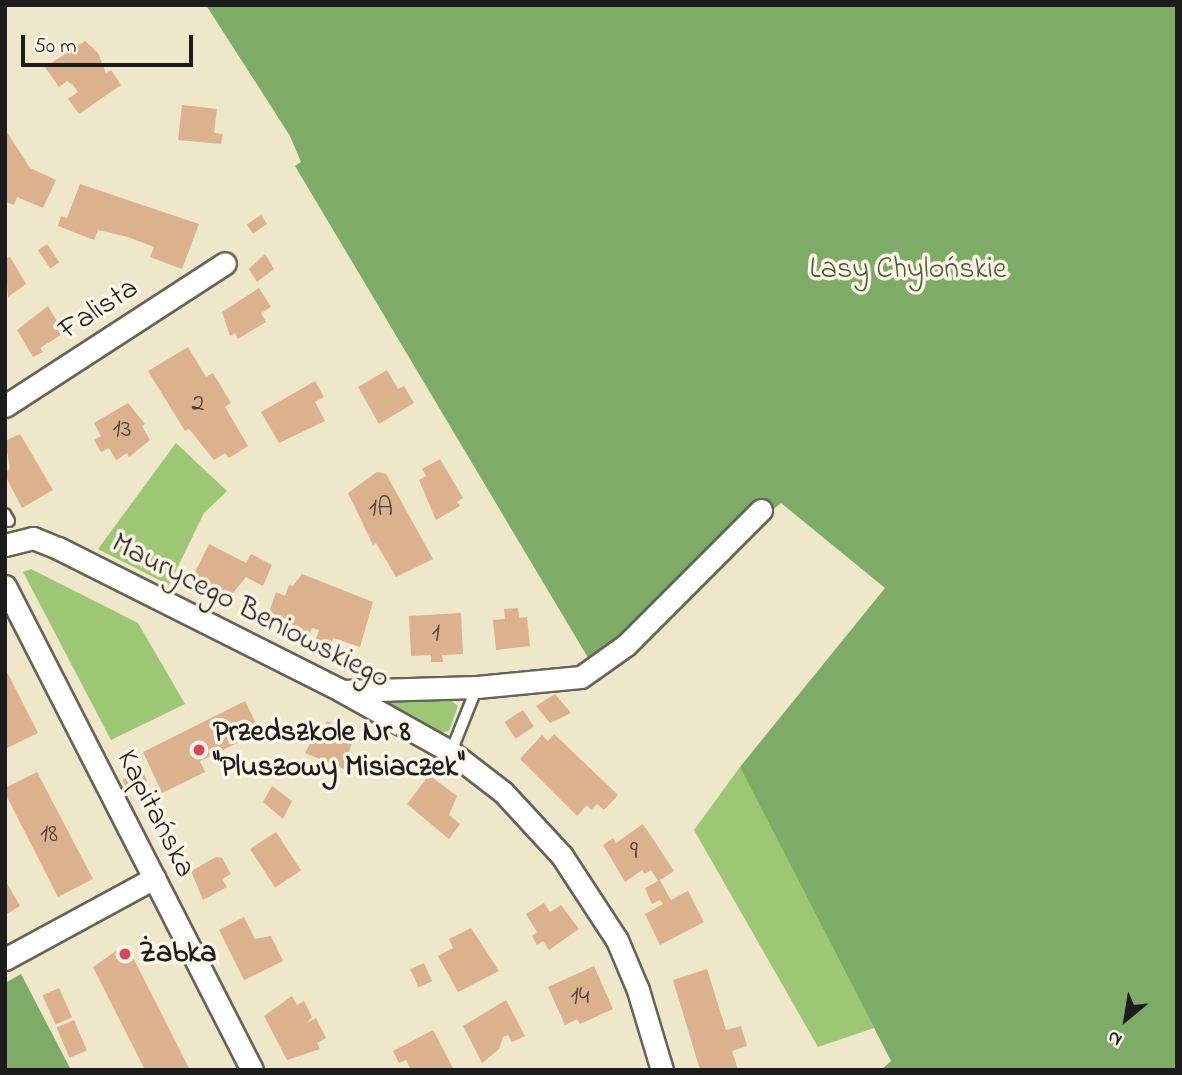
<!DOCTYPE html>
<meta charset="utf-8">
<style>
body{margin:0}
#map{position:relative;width:1182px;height:1075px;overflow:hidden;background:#efe7ca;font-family:"Indie Flower",sans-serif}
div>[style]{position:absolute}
.green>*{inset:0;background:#9dc774}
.forest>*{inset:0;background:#7eac66}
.building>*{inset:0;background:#dcb18d;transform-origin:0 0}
.roads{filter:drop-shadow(2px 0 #666359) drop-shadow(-2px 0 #666359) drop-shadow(0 2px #666359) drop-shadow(0 -2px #666359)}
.lane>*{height:10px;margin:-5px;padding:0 5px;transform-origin:5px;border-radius:5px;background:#fff}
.street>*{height:21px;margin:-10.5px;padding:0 10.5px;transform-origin:10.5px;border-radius:10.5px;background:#fff}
.dots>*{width:19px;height:19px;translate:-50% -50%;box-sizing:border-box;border:4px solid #fcf5e5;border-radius:50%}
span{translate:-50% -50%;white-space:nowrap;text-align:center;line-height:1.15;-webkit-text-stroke:7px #fcf5e5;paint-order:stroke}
.number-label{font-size:26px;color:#4c4138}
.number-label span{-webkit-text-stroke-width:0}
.park-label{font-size:30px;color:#49583b}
.street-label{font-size:30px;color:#1c1c1c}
.poi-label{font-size:30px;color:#1c1c1c;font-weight:700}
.left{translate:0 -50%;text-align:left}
.frame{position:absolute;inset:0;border:7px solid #1c1c1c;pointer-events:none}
.north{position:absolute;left:1091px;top:984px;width:70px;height:70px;-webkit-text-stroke:5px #fcf5e5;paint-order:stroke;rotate:210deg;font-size:19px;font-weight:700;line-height:28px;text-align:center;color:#1c1c1c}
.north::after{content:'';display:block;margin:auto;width:24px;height:32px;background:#1c1c1c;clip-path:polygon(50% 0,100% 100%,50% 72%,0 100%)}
.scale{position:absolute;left:21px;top:35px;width:172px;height:32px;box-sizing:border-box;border:4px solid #1c1c1c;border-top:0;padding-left:9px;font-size:21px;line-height:24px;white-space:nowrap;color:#1c1c1c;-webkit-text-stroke:5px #fcf5e5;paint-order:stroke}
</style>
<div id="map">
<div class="green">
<i style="clip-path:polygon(176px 443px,227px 491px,204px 513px,169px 585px,98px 549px)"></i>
<i style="clip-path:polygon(31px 569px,138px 623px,185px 704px,111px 740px,23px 572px)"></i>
<i style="clip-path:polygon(388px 698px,448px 698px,458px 706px,449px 731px,440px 733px,388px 705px)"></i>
<i style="clip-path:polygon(740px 767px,745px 776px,874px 1028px,818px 1047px,694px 830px)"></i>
</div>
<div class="forest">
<i style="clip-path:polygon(206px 5px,1177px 5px,1177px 1070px,881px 1070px,891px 1061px,740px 767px,885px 588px,781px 503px,590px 661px,295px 166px,301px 162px,290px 136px)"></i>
<i style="clip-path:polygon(21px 974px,71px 1070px,5px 1069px,5px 983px)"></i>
</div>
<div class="building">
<i style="clip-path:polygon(85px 41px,98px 53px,106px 73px,111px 70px,121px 85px,79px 114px,68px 99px,78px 92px,73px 85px,67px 81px,59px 87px,45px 67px)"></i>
<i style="clip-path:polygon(182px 105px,217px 109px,214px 133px,223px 134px,221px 144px,178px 140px)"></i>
<i style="clip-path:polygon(5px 129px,30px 168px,56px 180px,43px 208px,17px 197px,14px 205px,5px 202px)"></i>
<i style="clip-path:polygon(80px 184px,199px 224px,182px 269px,150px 257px,154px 247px,128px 237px,98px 230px,94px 240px,58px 226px,61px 216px,67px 218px)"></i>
<i style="left:261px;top:215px;width:11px;height:17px;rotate:56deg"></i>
<i style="left:47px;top:244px;width:22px;height:11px;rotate:56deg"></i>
<i style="clip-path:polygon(265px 254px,274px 269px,257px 282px,249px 269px)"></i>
<i style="clip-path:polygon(10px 257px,26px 284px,8px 297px,5px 259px)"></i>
<i style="clip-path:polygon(259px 288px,271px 307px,261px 313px,266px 322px,238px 339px,235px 333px,230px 336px,222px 312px)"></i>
<i style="clip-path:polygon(48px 306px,64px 333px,40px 348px,43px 352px,33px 357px,17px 330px)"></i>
<i style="clip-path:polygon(188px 347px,206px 377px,213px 373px,231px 403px,225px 407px,248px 446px,229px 458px,225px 453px,214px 460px,189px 429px,185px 431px,148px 371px)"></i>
<i style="clip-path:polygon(387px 370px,398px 389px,404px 386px,414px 403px,379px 424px,358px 387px)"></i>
<i style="clip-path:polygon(315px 381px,324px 397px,315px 402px,325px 421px,279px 443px,261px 412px)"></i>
<i style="clip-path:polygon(128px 403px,145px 424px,142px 426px,150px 440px,129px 457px,127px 453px,116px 460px,109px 448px,101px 452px,94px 440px,101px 436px,94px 423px)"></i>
<i style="clip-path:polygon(20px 434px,53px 490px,22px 508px,5px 475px,10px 468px,5px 441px)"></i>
<i style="clip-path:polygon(440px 459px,463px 498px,457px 502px,460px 506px,436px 520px,419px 480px,426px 476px,422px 469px)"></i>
<i style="clip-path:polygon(377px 472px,386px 474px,433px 559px,396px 577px,376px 543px,373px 545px,348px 493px)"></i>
<i style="clip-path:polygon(209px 544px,246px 563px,251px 554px,272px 565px,263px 586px,246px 577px,229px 598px,192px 578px)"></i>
<i style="clip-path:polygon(302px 574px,373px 602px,360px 647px,333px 638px,331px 644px,316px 639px,319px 630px,312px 628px,310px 633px,288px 625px,289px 620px,269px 613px,276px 592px,285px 596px,289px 585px,293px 586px)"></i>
<i style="clip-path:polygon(518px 608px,519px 618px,527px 617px,530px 646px,496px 650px,493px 620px,505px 619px,504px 609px)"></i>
<i style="clip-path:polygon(461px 613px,463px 654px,442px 655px,443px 662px,431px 662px,431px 655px,411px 656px,409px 616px)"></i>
<i style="clip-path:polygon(5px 668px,38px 733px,5px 749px)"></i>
<i style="clip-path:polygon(555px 694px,571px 713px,550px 723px,536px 706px)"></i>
<i style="clip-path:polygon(245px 701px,260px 732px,200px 761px,205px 772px,162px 793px,143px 752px)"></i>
<i style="left:523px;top:710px;width:20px;height:22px;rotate:57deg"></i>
<i style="clip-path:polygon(327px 721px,355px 732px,344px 769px,305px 753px,319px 727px,323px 729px)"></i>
<i style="clip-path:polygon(554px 734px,618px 795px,604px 810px,597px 804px,591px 810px,587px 805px,577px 816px,520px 759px,542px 735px,548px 741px)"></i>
<i style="left:143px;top:771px;width:11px;height:22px;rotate:68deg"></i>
<i style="clip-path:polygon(37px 772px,93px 879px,58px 897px,5px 793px,5px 788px)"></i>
<i style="clip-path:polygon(429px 775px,457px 796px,449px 815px,460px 824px,449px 839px,407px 804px)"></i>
<i style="clip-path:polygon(272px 786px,292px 801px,283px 819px,263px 802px)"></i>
<i style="clip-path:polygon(643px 824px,674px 871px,660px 880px,668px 895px,671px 900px,688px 891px,704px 922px,660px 945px,645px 914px,663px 904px,660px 900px,652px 904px,645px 888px,658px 881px,651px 870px,645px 874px,642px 870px,625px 882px,603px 845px,613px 838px,616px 843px)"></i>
<i style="left:276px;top:832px;width:46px;height:31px;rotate:57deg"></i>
<i style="clip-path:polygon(216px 857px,222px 858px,231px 874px,222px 879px,227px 887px,203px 900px,191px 871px)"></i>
<i style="clip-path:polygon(5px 880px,20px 906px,5px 915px)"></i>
<i style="clip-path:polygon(544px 903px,550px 912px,561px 905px,579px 929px,549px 950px,543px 941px,537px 945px,532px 936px,537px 932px,526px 914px)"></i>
<i style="clip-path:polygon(244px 917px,255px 939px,271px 936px,283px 961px,244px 980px,219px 930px)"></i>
<i style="clip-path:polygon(471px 928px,499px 971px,458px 992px,438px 956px,453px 948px,449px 939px)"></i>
<i style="clip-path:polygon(126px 944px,189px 1068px,186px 1070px,145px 1070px,93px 967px)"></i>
<i style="left:424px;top:963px;width:20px;height:15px;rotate:66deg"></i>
<i style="clip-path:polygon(594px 966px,613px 1009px,580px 1024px,577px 1019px,565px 1025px,548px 987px)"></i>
<i style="clip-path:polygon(707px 969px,726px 1030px,741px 1026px,747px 1046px,732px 1051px,738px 1070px,700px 1070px,673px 980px)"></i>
<i style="left:59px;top:988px;width:32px;height:18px;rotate:66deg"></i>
<i style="clip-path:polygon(292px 996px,297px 1005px,304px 1001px,312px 1017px,307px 1023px,316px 1018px,326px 1038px,317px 1043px,320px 1049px,287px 1060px,264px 1016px)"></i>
<i style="clip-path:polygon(506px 1000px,525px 1036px,512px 1042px,508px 1035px,503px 1037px,499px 1049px,482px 1063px,463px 1026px)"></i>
<i style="left:74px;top:1020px;width:33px;height:19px;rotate:67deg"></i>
<i style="clip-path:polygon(433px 1030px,453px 1068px,411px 1070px,406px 1060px,399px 1063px,393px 1051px)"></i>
</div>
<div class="roads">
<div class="lane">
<i style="left:5px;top:514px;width:8px;rotate:60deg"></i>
<i style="left:451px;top:752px;width:70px;rotate:-68.2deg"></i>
</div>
<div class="street">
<i style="left:5px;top:406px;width:262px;rotate:-33deg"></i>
<i style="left:5px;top:545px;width:29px;rotate:-14deg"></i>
<i style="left:33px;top:538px;width:27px;rotate:22deg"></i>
<i style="left:58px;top:548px;width:318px;rotate:26.7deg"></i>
<i style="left:342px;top:691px;width:125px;rotate:29.2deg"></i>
<i style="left:451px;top:752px;width:66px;rotate:37.6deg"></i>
<i style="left:503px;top:792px;width:87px;rotate:47.3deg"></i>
<i style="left:562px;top:856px;width:100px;rotate:56.8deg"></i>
<i style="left:617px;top:940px;width:54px;rotate:67.2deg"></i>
<i style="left:638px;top:990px;width:84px;rotate:73.3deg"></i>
<i style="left:5px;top:586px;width:543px;rotate:62.96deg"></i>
<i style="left:342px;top:691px;width:135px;rotate:-1.7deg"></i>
<i style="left:477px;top:687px;width:104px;rotate:-5.5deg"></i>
<i style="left:581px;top:677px;width:55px;rotate:-35.4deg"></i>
<i style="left:626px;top:645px;width:191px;rotate:-45deg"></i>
<i style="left:5px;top:959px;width:170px;rotate:-28.5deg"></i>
</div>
</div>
<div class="dots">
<i style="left:199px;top:750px;background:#d1495b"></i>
<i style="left:125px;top:954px;background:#d1495b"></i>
</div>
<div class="number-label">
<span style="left:198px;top:405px">2</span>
<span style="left:122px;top:431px">13</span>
<span style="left:381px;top:510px">1A</span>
<span style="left:436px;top:635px">1</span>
<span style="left:49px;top:836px">18</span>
<span style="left:634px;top:853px">9</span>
<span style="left:580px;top:998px">14</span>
</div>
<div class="park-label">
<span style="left:908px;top:270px">Lasy Chylońskie</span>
</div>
<div class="street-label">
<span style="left:99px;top:310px;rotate:-33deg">Falista</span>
<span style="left:250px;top:612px;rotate:27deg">Maurycego Beniowskiego</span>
<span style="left:155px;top:814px;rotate:63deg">Kapitańska</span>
</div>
<div class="poi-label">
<span class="left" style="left:213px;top:750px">Przedszkole Nr 8<br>"Pluszowy Misiaczek"</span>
<span class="left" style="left:139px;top:954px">Żabka</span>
</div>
<div class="frame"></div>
<div class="north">N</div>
<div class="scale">50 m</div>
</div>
